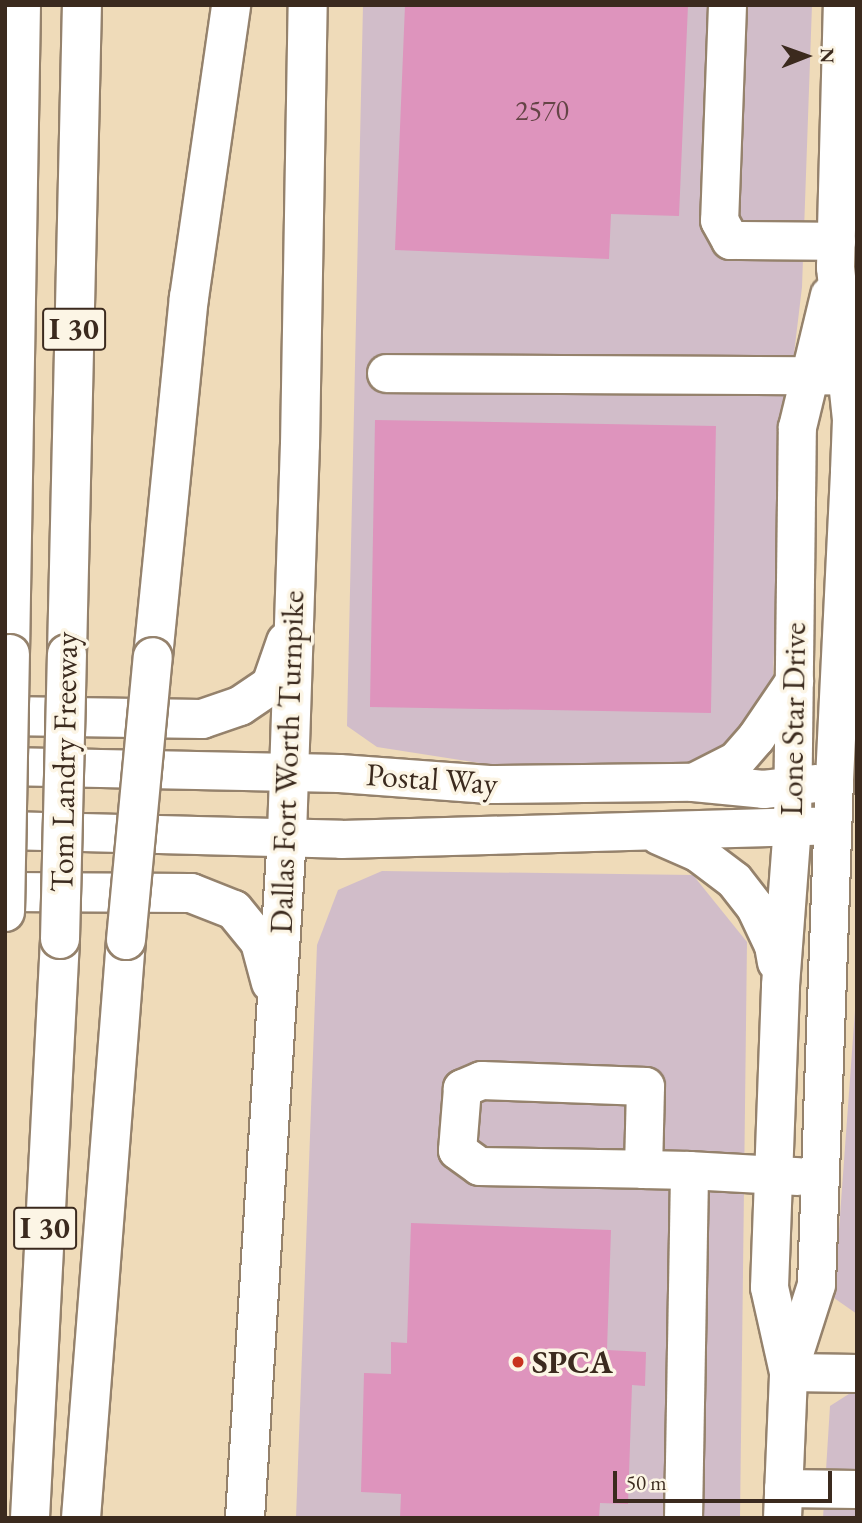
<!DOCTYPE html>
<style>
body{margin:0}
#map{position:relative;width:862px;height:1523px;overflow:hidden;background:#efdbb9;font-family:"EB Garamond",serif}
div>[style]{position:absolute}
.industrial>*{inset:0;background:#d1bdc9}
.building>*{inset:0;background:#de94bd;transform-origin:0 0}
.roads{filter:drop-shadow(2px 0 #95826c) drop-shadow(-2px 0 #95826c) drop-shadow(0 2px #95826c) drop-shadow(0 -2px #95826c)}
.minor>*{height:37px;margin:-18.5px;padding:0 18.5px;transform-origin:18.5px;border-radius:18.5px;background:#fff}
.major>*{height:38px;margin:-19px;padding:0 19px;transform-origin:19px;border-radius:19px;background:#fff}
.highway>*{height:38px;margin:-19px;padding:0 19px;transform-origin:19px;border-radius:19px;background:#fff}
.bridges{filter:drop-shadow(2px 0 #95826c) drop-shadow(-2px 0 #95826c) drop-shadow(0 2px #95826c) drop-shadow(0 -2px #95826c)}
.highway-bridge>*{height:38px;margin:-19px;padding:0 19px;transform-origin:19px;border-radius:19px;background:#fff}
.dots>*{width:19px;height:19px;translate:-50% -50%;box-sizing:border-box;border:4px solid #fcf5e5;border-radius:50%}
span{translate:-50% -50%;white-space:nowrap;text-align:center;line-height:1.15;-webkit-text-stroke:7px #fcf5e5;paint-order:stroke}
.number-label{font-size:28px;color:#644446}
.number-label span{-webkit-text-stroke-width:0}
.shield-label span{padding:2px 5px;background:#fcf5e5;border:2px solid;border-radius:5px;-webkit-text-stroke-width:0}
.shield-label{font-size:30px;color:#3b2a1e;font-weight:700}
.street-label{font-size:32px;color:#3b2a1e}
.poi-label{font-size:32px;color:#3b2a1e;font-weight:700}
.left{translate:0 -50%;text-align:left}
.frame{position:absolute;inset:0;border:7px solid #3b2a1e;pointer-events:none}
.north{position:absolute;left:771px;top:21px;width:70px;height:70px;-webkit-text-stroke:5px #fcf5e5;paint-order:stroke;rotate:89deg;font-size:19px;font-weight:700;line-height:28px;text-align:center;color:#3b2a1e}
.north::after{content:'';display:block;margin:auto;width:24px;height:32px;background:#3b2a1e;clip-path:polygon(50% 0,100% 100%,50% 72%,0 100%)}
.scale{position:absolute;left:613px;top:1471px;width:219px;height:32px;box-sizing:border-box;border:4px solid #3b2a1e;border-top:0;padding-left:9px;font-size:21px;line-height:24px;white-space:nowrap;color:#3b2a1e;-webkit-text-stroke:5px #fcf5e5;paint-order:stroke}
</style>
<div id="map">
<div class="industrial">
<i style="clip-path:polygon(363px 5px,812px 5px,802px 287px,782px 454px,773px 677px,739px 738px,684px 767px,505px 767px,377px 747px,347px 726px)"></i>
<i style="clip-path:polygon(382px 871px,693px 875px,747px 942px,740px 1518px,296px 1518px,317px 945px,338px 890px)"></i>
<i style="clip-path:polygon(857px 983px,857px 1314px,834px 1298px)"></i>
<i style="clip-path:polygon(852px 1392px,857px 1392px,857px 1518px,823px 1518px,830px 1406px)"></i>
</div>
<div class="building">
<i style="clip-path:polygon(405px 5px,688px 5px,679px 216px,611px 214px,609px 259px,395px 250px)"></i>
<i style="left:375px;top:420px;width:341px;height:287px;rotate:1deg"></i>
<i style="clip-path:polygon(411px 1223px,611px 1230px,607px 1350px,646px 1352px,645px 1386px,632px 1385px,628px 1504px,600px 1503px,599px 1518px,400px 1518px,401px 1494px,361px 1492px,364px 1373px,391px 1374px,391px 1342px,407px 1343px)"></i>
</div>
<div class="roads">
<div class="minor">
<i style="left:727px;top:5px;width:215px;rotate:92.1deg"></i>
<i style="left:719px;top:220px;width:23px;rotate:61deg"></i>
<i style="left:730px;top:240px;width:106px;rotate:0.5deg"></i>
<i style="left:386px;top:373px;width:447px;rotate:0.3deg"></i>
<i style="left:5px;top:766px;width:334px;rotate:1.2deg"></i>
<i style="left:339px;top:773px;width:150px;rotate:4.2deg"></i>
<i style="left:489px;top:784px;width:204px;rotate:-0.6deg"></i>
<i style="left:693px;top:782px;width:70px;rotate:5.7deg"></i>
<i style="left:763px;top:789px;width:52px;rotate:-6.6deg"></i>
<i style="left:693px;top:782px;width:48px;rotate:-27.1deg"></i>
<i style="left:736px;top:760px;width:30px;rotate:-49deg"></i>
<i style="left:756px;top:737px;width:68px;rotate:-55.8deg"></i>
<i style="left:5px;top:830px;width:336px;rotate:1.5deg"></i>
<i style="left:341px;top:839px;width:473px;rotate:-1.6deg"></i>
<i style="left:658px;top:835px;width:43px;rotate:23.6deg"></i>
<i style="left:697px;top:852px;width:46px;rotate:37.1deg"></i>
<i style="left:734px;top:880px;width:34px;rotate:52deg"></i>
<i style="left:755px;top:907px;width:42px;rotate:64.7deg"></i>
<i style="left:773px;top:945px;width:17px;rotate:80deg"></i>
<i style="left:643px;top:1169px;width:83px;rotate:-88.6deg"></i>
<i style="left:645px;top:1086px;width:164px;rotate:-177.9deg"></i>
<i style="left:481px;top:1080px;width:21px;rotate:157deg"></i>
<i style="left:462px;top:1088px;width:62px;rotate:94.6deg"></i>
<i style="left:457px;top:1150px;width:27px;rotate:36deg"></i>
<i style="left:479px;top:1166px;width:164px;rotate:1deg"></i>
<i style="left:643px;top:1169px;width:46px;rotate:1.2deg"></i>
<i style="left:788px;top:1372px;width:92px;rotate:-72.3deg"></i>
<i style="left:816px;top:1284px;width:505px;rotate:-87.96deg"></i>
<i style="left:834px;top:779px;width:308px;rotate:-87.2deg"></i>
<i style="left:849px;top:471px;width:52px;rotate:-87.8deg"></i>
<i style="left:851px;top:419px;width:153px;rotate:-96deg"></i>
<i style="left:835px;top:267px;width:262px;rotate:-88.5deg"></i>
<i style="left:788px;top:1372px;width:69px;rotate:0.8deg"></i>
<i style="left:783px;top:1488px;width:74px;rotate:0.8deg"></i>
<i style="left:683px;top:1518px;width:348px;rotate:-89deg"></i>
<i style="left:689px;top:1170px;width:109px;rotate:3.2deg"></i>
<i style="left:782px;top:1518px;width:146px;rotate:-87.6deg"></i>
<i style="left:788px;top:1372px;width:87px;rotate:-102.6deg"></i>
<i style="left:769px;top:1287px;width:302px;rotate:-87.9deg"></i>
<i style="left:780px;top:985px;width:159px;rotate:-85.7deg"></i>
<i style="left:792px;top:826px;width:399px;rotate:-89.3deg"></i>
<i style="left:797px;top:427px;width:136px;rotate:-76.4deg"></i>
</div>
<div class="major">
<i style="left:5px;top:716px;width:197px;rotate:0.9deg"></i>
<i style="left:202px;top:719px;width:40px;rotate:-18.9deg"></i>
<i style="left:240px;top:706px;width:37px;rotate:-34deg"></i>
<i style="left:271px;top:685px;width:46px;rotate:-70.8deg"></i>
<i style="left:5px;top:892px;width:186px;rotate:0.3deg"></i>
<i style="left:191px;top:893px;width:46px;rotate:21.6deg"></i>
<i style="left:234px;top:910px;width:41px;rotate:50.9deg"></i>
<i style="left:260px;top:942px;width:42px;rotate:75deg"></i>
<i style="left:245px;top:1518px;width:684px;rotate:-86.48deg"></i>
<i style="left:287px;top:835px;width:390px;rotate:-88.1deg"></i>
<i style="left:300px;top:445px;width:440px;rotate:-89deg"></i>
</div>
<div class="highway">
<i style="left:10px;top:654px;width:649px;rotate:-89.03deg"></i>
<i style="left:67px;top:654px;width:649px;rotate:-88.68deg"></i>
<i style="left:153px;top:657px;width:361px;rotate:-84.3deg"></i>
<i style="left:189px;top:298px;width:296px;rotate:-81.8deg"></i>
<i style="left:30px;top:1518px;width:580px;rotate:-87.03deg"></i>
<i style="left:81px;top:1518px;width:580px;rotate:-85.55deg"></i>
</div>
</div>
<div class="bridges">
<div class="highway-bridge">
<i style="left:5px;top:912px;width:258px;rotate:-88.9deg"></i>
<i style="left:60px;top:939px;width:285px;rotate:-88.6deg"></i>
<i style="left:126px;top:940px;width:284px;rotate:-84.6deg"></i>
</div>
</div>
<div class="dots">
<i style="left:518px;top:1362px;background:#c8321e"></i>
</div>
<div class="number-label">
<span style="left:542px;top:110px">2570</span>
</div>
<div class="shield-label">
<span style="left:74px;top:329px">I 30</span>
<span style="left:45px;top:1228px">I 30</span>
</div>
<div class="street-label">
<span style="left:793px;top:719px;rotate:-89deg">Lone Star Drive</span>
<span style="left:64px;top:762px;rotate:-89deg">Tom Landry Freeway</span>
<span style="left:287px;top:762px;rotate:-88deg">Dallas Fort Worth Turnpike</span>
<span style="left:432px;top:779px;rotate:4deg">Postal Way</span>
</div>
<div class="poi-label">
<span class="left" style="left:532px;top:1362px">SPCA</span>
</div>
<div class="frame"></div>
<div class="north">N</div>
<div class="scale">50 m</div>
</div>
